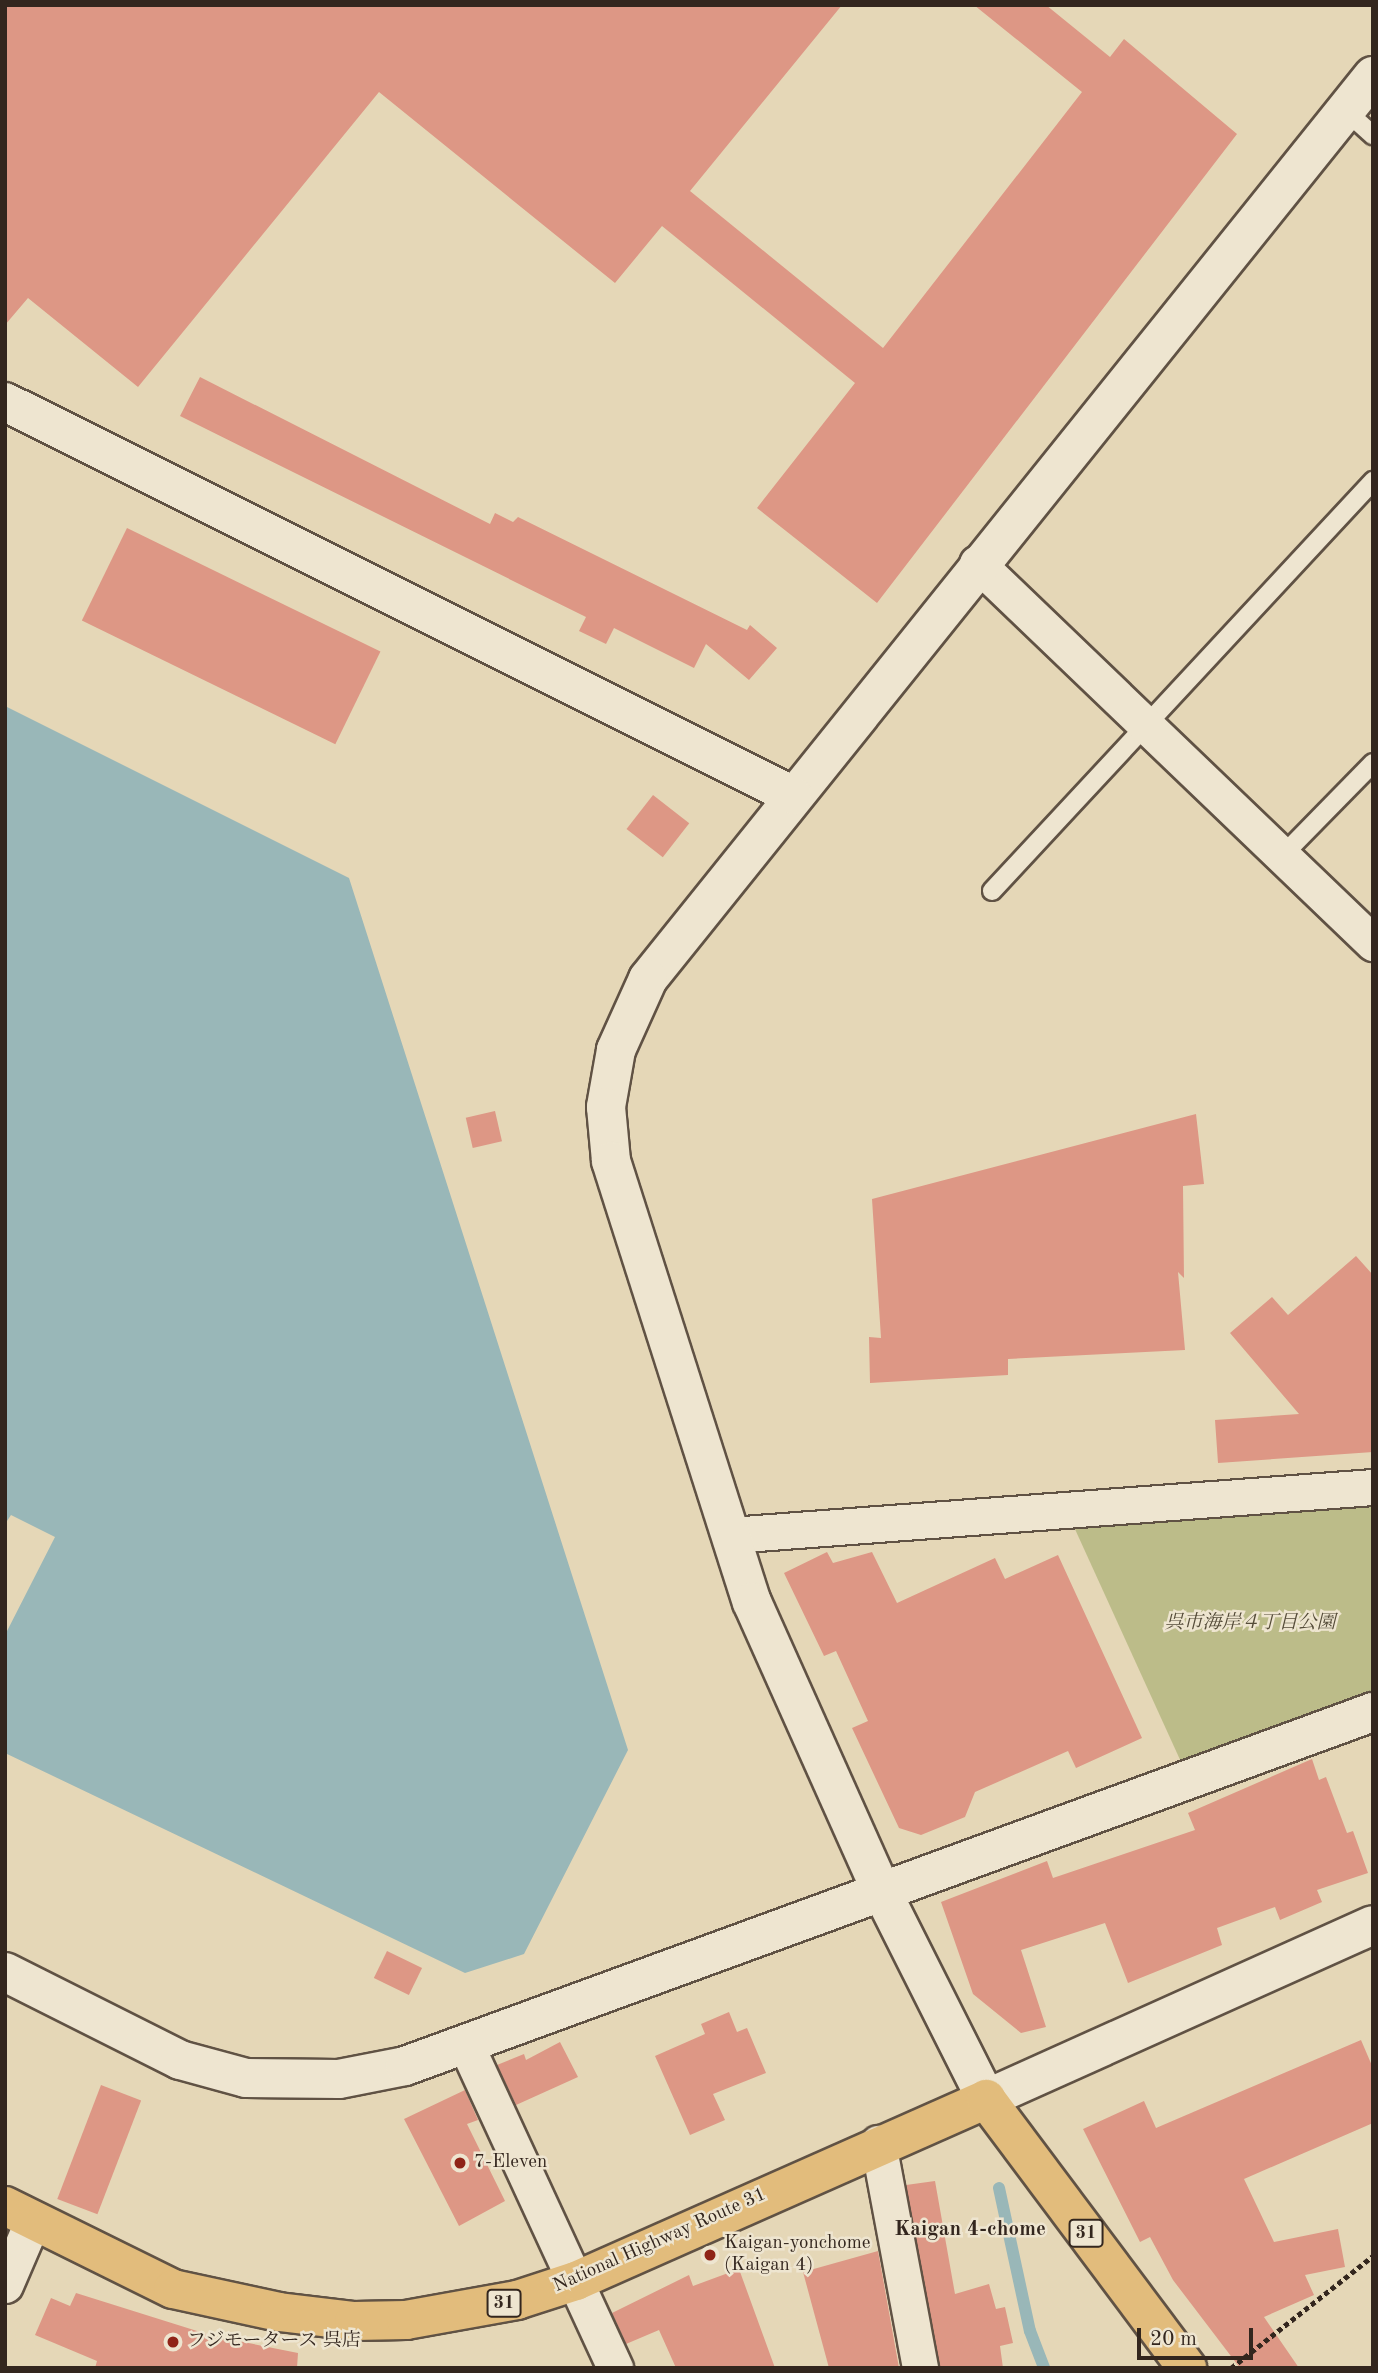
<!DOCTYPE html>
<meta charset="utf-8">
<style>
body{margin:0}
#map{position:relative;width:1378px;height:2373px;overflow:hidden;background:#e5d7b7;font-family:"Old Standard TT","Noto Serif JP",serif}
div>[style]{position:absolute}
.green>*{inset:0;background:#bcbc89}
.water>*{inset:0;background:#99b7b8}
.stream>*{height:12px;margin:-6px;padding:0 6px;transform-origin:6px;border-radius:6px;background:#99b7b8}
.building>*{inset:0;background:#dd9785;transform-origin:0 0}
.path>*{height:4.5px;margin-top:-2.25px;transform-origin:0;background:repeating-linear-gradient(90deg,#33261e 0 5px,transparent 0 8.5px)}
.roads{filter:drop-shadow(2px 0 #605244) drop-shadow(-2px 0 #605244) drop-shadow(0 2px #605244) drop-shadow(0 -2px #605244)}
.lane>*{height:18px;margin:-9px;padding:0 9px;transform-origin:9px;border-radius:9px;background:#eee5d0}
.street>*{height:35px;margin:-17.5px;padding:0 17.5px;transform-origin:17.5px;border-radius:17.5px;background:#eee5d0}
.secondary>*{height:38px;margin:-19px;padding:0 19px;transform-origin:19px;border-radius:19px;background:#eee5d0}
.highway>*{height:38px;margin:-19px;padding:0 19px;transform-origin:19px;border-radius:19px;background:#e2bc7c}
.dots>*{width:19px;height:19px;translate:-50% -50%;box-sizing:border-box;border:4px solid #eee5d0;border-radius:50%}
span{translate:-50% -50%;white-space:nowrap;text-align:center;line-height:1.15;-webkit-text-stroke:5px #eee5d0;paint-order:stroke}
.shield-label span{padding:2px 5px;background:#eee5d0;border:2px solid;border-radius:5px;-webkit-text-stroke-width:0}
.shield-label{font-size:18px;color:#33261e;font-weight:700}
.park-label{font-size:19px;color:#554c39;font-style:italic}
.poi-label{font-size:19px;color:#33261e}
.left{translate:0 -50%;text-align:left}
.street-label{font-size:19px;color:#33261e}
.neighbourhood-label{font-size:21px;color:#33261e;font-weight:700}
.frame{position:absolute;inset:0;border:7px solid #33261e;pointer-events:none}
.scale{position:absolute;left:1137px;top:2328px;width:116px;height:32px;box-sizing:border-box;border:4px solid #33261e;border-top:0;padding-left:9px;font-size:21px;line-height:24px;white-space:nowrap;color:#33261e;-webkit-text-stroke:5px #eee5d0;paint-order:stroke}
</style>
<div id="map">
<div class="green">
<i style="clip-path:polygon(1373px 1494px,1373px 1706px,1187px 1775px,1069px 1516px)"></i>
</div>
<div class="water">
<i style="clip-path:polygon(5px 706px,349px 878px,628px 1750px,524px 1954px,465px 1973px,5px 1753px,5px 1635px,55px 1537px,11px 1515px,5px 1524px)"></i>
</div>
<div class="stream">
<i style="left:999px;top:2188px;width:146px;rotate:77.8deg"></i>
<i style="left:1030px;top:2331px;width:40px;rotate:69deg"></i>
</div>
<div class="building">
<i style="clip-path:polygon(5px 5px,842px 5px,690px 191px,883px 348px,1082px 92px,974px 5px,1046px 5px,1110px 57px,1124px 39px,1237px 134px,877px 603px,757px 508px,855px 383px,662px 226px,615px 283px,379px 92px,138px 387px,28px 298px,5px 325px)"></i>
<i style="clip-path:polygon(200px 377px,490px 524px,495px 513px,513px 522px,518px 517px,747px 630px,750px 625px,777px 648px,749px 680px,706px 644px,694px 668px,614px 628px,606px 644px,579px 631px,586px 617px,180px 416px)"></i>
<i style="left:127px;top:528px;width:282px;height:103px;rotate:26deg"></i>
<i style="left:653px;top:795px;width:46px;height:43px;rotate:38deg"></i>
<i style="left:495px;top:1111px;width:31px;height:30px;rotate:77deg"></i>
<i style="clip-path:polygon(1196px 1114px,1204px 1184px,1183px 1186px,1184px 1278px,1178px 1272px,1185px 1350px,1008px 1359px,1008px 1375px,870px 1383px,869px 1337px,881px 1338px,872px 1199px)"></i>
<i style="clip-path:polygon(1356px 1256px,1373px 1275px,1373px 1452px,1218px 1463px,1215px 1420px,1299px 1414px,1230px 1333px,1272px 1297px,1288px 1315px)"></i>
<i style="clip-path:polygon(827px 1552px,833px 1563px,872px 1552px,897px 1603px,995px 1558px,1005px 1579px,1058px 1555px,1142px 1738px,1076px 1768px,1068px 1751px,975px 1792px,965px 1817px,921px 1835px,899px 1828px,852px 1728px,868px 1721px,836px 1651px,824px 1656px,784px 1573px)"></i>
<i style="clip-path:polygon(1312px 1759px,1319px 1780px,1326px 1777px,1347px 1833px,1353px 1831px,1368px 1873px,1317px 1890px,1322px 1902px,1280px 1920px,1275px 1907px,1217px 1928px,1222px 1945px,1128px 1983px,1105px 1923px,1021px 1950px,1046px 2027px,1021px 2033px,973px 1994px,941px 1902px,1047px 1861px,1053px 1878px,1195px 1830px,1188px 1813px)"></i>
<i style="left:387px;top:1951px;width:39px;height:30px;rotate:26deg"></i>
<i style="clip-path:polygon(729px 2012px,737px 2032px,747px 2028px,766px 2073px,713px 2094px,725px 2120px,690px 2135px,655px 2056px,705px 2034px,701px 2024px)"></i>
<i style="clip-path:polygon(1361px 2040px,1373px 2068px,1373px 2123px,1244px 2179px,1274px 2242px,1338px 2229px,1345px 2267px,1305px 2275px,1314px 2295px,1264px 2317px,1299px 2368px,1240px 2368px,1173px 2280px,1150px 2237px,1140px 2242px,1083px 2129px,1144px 2101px,1156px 2128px)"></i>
<i style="clip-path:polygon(560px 2042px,578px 2077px,516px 2105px,497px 2065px,524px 2054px,526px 2060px)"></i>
<i style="left:101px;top:2085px;width:43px;height:122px;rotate:21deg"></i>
<i style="clip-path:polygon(465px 2090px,478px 2120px,467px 2124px,505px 2201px,459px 2226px,404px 2119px)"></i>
<i style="clip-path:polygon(935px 2181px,955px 2294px,989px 2284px,996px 2309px,1005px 2307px,1013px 2343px,1000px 2346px,1003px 2368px,940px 2368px,906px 2185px)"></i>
<i style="clip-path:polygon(878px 2251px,899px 2368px,829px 2368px,803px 2272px)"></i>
<i style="clip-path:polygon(739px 2269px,775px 2368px,676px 2368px,659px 2330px,626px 2344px,612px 2313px,689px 2275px,693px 2286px)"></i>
<i style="clip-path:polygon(76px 2293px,213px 2336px,298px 2353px,297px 2368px,95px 2368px,97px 2361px,35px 2335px,51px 2298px,70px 2306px)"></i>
</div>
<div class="path">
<i style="left:1231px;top:2368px;width:181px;rotate:-38.3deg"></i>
</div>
<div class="roads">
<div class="lane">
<i style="left:1345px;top:110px;width:38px;rotate:42deg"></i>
<i style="left:1282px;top:856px;width:130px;rotate:-45.6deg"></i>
<i style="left:992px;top:891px;width:560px;rotate:-47.1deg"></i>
</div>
<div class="street">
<i style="left:977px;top:563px;width:549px;rotate:43.82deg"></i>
<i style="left:730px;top:1535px;width:645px;rotate:-4.27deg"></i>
<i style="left:465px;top:2043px;width:358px;rotate:65.2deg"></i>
<i style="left:878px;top:2143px;width:229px;rotate:79.4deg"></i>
<i style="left:5px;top:2285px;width:71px;rotate:-66.7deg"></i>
</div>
<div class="secondary">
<i style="left:1373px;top:76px;width:1158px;rotate:128.76deg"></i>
<i style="left:648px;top:979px;width:78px;rotate:114.3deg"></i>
<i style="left:616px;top:1050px;width:58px;rotate:100deg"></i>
<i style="left:606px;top:1107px;width:54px;rotate:84.7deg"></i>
<i style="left:611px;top:1161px;width:463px;rotate:72.3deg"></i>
<i style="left:752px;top:1602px;width:318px;rotate:65.9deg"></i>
<i style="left:882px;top:1892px;width:232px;rotate:63.3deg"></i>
<i style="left:986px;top:2099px;width:424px;rotate:-24.2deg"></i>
<i style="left:5px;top:402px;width:880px;rotate:26.54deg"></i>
<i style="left:5px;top:1972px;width:196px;rotate:26.7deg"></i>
<i style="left:180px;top:2060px;width:68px;rotate:15.3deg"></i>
<i style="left:246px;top:2078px;width:93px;rotate:0.6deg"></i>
<i style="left:339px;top:2079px;width:67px;rotate:-11.1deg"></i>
<i style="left:405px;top:2066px;width:1031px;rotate:-20.09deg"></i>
</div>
<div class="highway">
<i style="left:5px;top:2206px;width:187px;rotate:26.3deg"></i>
<i style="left:173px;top:2289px;width:108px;rotate:12.2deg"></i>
<i style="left:279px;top:2312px;width:76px;rotate:6.8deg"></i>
<i style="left:354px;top:2321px;width:52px;rotate:-1.1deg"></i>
<i style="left:406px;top:2320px;width:113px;rotate:-10.2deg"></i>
<i style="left:517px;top:2300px;width:62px;rotate:-17.9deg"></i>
<i style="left:576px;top:2281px;width:449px;rotate:-23.9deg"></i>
<i style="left:986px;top:2099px;width:336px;rotate:53.2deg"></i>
</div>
</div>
<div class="dots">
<i style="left:460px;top:2163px;background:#8f2418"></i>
<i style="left:710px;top:2255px;background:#8f2418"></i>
<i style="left:173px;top:2342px;background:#8f2418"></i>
</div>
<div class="shield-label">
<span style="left:1086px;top:2233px">31</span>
<span style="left:504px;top:2303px">31</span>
</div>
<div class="park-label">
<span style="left:1250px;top:1624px">呉市海岸４丁目公園</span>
</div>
<div class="poi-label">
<span class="left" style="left:474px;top:2163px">7-Eleven</span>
<span class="left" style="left:724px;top:2255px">Kaigan-yonchome<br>(Kaigan 4)</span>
<span class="left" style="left:187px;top:2342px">フジモータース 呉店</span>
</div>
<div class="street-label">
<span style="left:660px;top:2241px;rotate:-24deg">National Highway Route 31</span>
</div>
<div class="neighbourhood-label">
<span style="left:970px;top:2230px">Kaigan 4-chome</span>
</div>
<div class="frame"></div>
<div class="scale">20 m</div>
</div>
